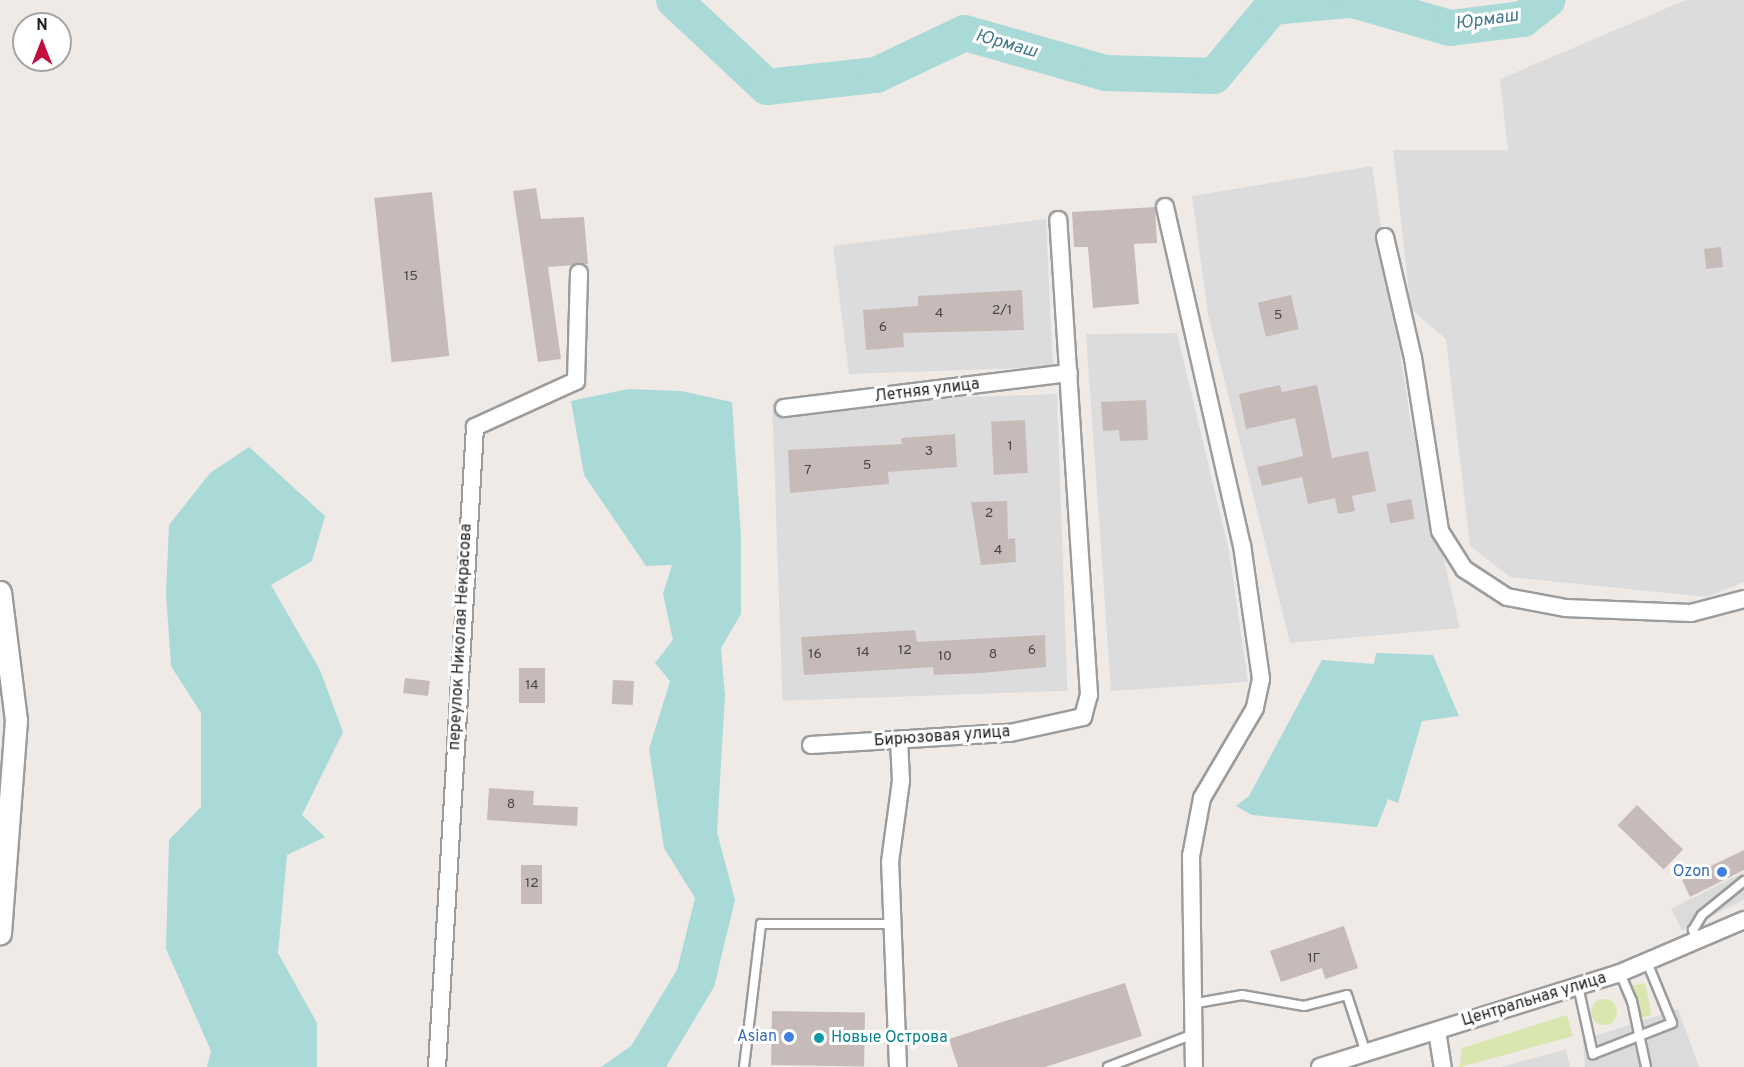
<!DOCTYPE html>
<meta charset="utf-8">
<style>
body{margin:0}
#map{position:relative;width:1744px;height:1067px;overflow:hidden;background:#efeae6;font-family:Overpass,sans-serif}
div>[style]{position:absolute}
.residential>*{inset:0;background:#dddcdd;transform-origin:0 0}
.grass>*{inset:0;background:#d9e6af;transform-origin:0 0}
.round{border-radius:50%}
.parking>*{inset:0;background:#dbdbdb}
.water>*{inset:0;background:#a9dad8}
.river>*{height:36px;margin:-18px;padding:0 18px;transform-origin:18px;border-radius:18px;background:#a9dad8}
.building>*{inset:0;background:#c7bbba;transform-origin:0 0}
.roads{filter:drop-shadow(2px 0 #9c9c9c) drop-shadow(-2px 0 #9c9c9c) drop-shadow(0 2px #9c9c9c) drop-shadow(0 -2px #9c9c9c)}
.service>*{height:8px;margin:-4px;padding:0 4px;transform-origin:4px;border-radius:4px;background:#fff}
.minor>*{height:16px;margin:-8px;padding:0 8px;transform-origin:8px;border-radius:8px;background:#fff}
.tertiary>*{height:21px;margin:-10.5px;padding:0 10.5px;transform-origin:10.5px;border-radius:10.5px;background:#fff}
.dots>*{width:16px;height:16px;translate:-50% -50%;box-sizing:border-box;border:3px solid #fff;border-radius:50%}
span{translate:-50% -50%;white-space:nowrap;text-align:center;line-height:1.15;-webkit-text-stroke:6px #fff;paint-order:stroke}
.number-label{font-size:14px;color:#494646}
.number-label span{-webkit-text-stroke-width:0}
.street-label{font-size:16px;color:#1f1f1f}
.shop-label{font-size:16px;color:#366cbe}
.right{translate:-100% -50%;text-align:right}
.culture-label{font-size:16px;color:#0d838f}
.left{translate:0 -50%;text-align:left}
.water-label{font-size:18px;color:#447b8b;font-style:italic}
.north{position:absolute;left:12px;top:12px;width:60px;height:60px;box-sizing:border-box;background:#fff;border:2px solid #a5a5a5;border-radius:50%;rotate:0deg;font-size:16px;font-weight:700;line-height:24px;text-align:center;color:#1f1f1f}
.north::after{content:'';display:block;margin:auto;width:21px;height:27px;background:#c20d3d;clip-path:polygon(50% 0,100% 100%,50% 72%,0 100%)}
</style>
<div id="map">
<div class="residential">
<i style="clip-path:polygon(1686px 0,1744px 0,1744px 582px,1707px 597px,1510px 577px,1470px 546px,1446px 339px,1411px 309px,1393px 150px,1508px 150px,1500px 79px)"></i>
<i style="clip-path:polygon(1372px 166px,1410px 418px,1460px 628px,1290px 643px,1208px 315px,1192px 196px)"></i>
<i style="clip-path:polygon(1046px 219px,1053px 367px,849px 374px,833px 246px)"></i>
<i style="clip-path:polygon(1177px 333px,1229px 551px,1248px 682px,1111px 691px,1086px 334px)"></i>
<i style="left:1057px;top:394px;width:297px;height:285px;rotate:88deg"></i>
<i style="clip-path:polygon(1566px 1049px,1570px 1067px,1501px 1067px)"></i>
</div>
<div class="grass">
<i style="left:1645px;top:983px;width:33px;height:14px;rotate:78deg"></i>
<i class="round" style="left:1591px;top:999px;width:26px;height:26px"></i>
<i style="clip-path:polygon(1567px 1015px,1573px 1036px,1460px 1067px,1462px 1048px)"></i>
</div>
<div class="parking">
<i style="clip-path:polygon(1744px 872px,1744px 900px,1682px 930px,1671px 909px)"></i>
<i style="clip-path:polygon(1678px 1009px,1699px 1067px,1585px 1067px,1583px 1040px)"></i>
</div>
<div class="water">
<i style="clip-path:polygon(628px 389px,681px 391px,732px 402px,741px 537px,741px 614px,721px 648px,725px 696px,717px 832px,735px 900px,714px 987px,666px 1067px,601px 1067px,631px 1046px,677px 970px,695px 898px,664px 848px,649px 749px,670px 681px,655px 663px,673px 640px,663px 594px,672px 565px,646px 566px,584px 475px,571px 401px)"></i>
<i style="clip-path:polygon(249px 447px,325px 516px,312px 561px,271px 585px,320px 670px,343px 732px,302px 815px,325px 837px,287px 855px,278px 953px,317px 1023px,317px 1067px,207px 1067px,211px 1051px,166px 949px,169px 840px,201px 807px,201px 713px,171px 666px,166px 593px,169px 525px,210px 473px)"></i>
<i style="clip-path:polygon(1376px 653px,1433px 655px,1459px 716px,1422px 721px,1398px 803px,1388px 799px,1377px 827px,1252px 815px,1236px 806px,1249px 796px,1322px 660px,1374px 664px)"></i>
</div>
<div class="river">
<i style="left:674px;top:0;width:127px;rotate:43.1deg"></i>
<i style="left:767px;top:87px;width:110px;rotate:-6.3deg"></i>
<i style="left:876px;top:75px;width:98px;rotate:-25.3deg"></i>
<i style="left:965px;top:33px;width:146px;rotate:15.9deg"></i>
<i style="left:1105px;top:73px;width:109px;rotate:1.6deg"></i>
<i style="left:1214px;top:76px;width:90px;rotate:-50deg"></i>
<i style="left:1272px;top:7px;width:76px;rotate:-5.3deg"></i>
<i style="left:1353px;top:0;width:101px;rotate:16.1deg"></i>
<i style="left:1450px;top:28px;width:74px;rotate:-7deg"></i>
<i style="left:1523px;top:19px;width:31px;rotate:-38deg"></i>
</div>
<div class="building">
<i style="clip-path:polygon(536px 188px,541px 219px,584px 217px,588px 264px,548px 267px,561px 359px,538px 362px,513px 191px)"></i>
<i style="left:432px;top:192px;width:165px;height:58px;rotate:84deg"></i>
<i style="clip-path:polygon(1155px 207px,1157px 243px,1134px 244px,1139px 304px,1093px 308px,1088px 247px,1074px 247px,1072px 212px)"></i>
<i style="left:1721px;top:247px;width:20px;height:17px;rotate:84deg"></i>
<i style="clip-path:polygon(1022px 290px,1024px 330px,903px 333px,904px 347px,866px 350px,863px 310px,918px 306px,918px 296px)"></i>
<i style="left:1291px;top:295px;width:35px;height:34px;rotate:77deg"></i>
<i style="clip-path:polygon(1280px 385px,1282px 392px,1317px 385px,1332px 458px,1368px 451px,1376px 491px,1352px 496px,1355px 511px,1338px 514px,1335px 498px,1308px 504px,1302px 477px,1262px 486px,1257px 467px,1303px 456px,1295px 418px,1246px 429px,1239px 394px)"></i>
<i style="clip-path:polygon(1146px 400px,1148px 440px,1120px 441px,1119px 430px,1103px 431px,1101px 402px)"></i>
<i style="left:1025px;top:420px;width:53px;height:34px;rotate:87deg"></i>
<i style="clip-path:polygon(955px 434px,957px 467px,888px 472px,889px 484px,790px 493px,788px 450px,902px 444px,901px 438px)"></i>
<i style="left:1411px;top:499px;width:20px;height:25px;rotate:79deg"></i>
<i style="clip-path:polygon(1007px 501px,1008px 539px,1015px 538px,1016px 562px,981px 565px,971px 502px)"></i>
<i style="clip-path:polygon(915px 630px,917px 642px,1045px 635px,1046px 667px,981px 673px,934px 675px,933px 667px,804px 675px,801px 637px)"></i>
<i style="left:519px;top:668px;width:26px;height:35px"></i>
<i style="left:405px;top:678px;width:25px;height:15px;rotate:7deg"></i>
<i style="left:613px;top:680px;width:21px;height:24px;rotate:3deg"></i>
<i style="clip-path:polygon(489px 788px,534px 791px,533px 805px,578px 807px,577px 826px,487px 820px)"></i>
<i style="left:1637px;top:805px;width:64px;height:28px;rotate:44deg"></i>
<i style="clip-path:polygon(1744px 850px,1744px 870px,1690px 897px,1682px 880px)"></i>
<i style="left:521px;top:865px;width:21px;height:39px"></i>
<i style="clip-path:polygon(1344px 926px,1358px 968px,1325px 979px,1322px 968px,1281px 982px,1270px 951px)"></i>
<i style="clip-path:polygon(1125px 983px,1142px 1036px,1045px 1067px,958px 1067px,949px 1039px)"></i>
<i style="left:772px;top:1011px;width:93px;height:54px;rotate:1deg"></i>
</div>
<div class="roads">
<div class="service">
<i style="left:1697px;top:940px;width:11px;rotate:-112deg"></i>
<i style="left:1693px;top:930px;width:17px;rotate:-59deg"></i>
<i style="left:1702px;top:915px;width:54px;rotate:-39deg"></i>
<i style="left:1620px;top:973px;width:30px;rotate:67deg"></i>
<i style="left:1632px;top:1001px;width:67px;rotate:78deg"></i>
<i style="left:1578px;top:986px;width:70px;rotate:77.6deg"></i>
<i style="left:1593px;top:1054px;width:85px;rotate:-21.4deg"></i>
<i style="left:1672px;top:1023px;width:66px;rotate:-112.3deg"></i>
<i style="left:1191px;top:1004px;width:52px;rotate:-10deg"></i>
<i style="left:1242px;top:995px;width:63px;rotate:10.1deg"></i>
<i style="left:1304px;top:1006px;width:44px;rotate:-14.3deg"></i>
<i style="left:1347px;top:995px;width:61px;rotate:71.9deg"></i>
<i style="left:744px;top:1067px;width:144px;rotate:-83.2deg"></i>
<i style="left:761px;top:924px;width:130px"></i>
<i style="left:1108px;top:1067px;width:89px;rotate:-21.1deg"></i>
</div>
<div class="minor">
<i style="left:1165px;top:207px;width:347px;rotate:77.2deg"></i>
<i style="left:1242px;top:545px;width:135px;rotate:81.9deg"></i>
<i style="left:1261px;top:679px;width:30px;rotate:102deg"></i>
<i style="left:1255px;top:708px;width:104px;rotate:120.5deg"></i>
<i style="left:1202px;top:798px;width:59px;rotate:100.7deg"></i>
<i style="left:1191px;top:856px;width:211px;rotate:89.2deg"></i>
<i style="left:1385px;top:237px;width:124px;rotate:77deg"></i>
<i style="left:1413px;top:358px;width:175px;rotate:81.1deg"></i>
<i style="left:1440px;top:531px;width:45px;rotate:57.7deg"></i>
<i style="left:1464px;top:569px;width:51px;rotate:33.1deg"></i>
<i style="left:1507px;top:597px;width:59px;rotate:10.7deg"></i>
<i style="left:1565px;top:608px;width:126px;rotate:2.3deg"></i>
<i style="left:1691px;top:613px;width:55px;rotate:-14.8deg"></i>
<i style="left:784px;top:408px;width:287px;rotate:-7deg"></i>
<i style="left:811px;top:745px;width:199px;rotate:-3.5deg"></i>
<i style="left:1010px;top:733px;width:75px;rotate:-12.4deg"></i>
<i style="left:1083px;top:717px;width:23px;rotate:-75deg"></i>
<i style="left:1089px;top:695px;width:476px;rotate:-93.7deg"></i>
<i style="left:1437px;top:1031px;width:36px;rotate:81deg"></i>
<i style="left:437px;top:1067px;width:641px;rotate:-86.6deg"></i>
<i style="left:475px;top:427px;width:111px;rotate:-24.5deg"></i>
<i style="left:576px;top:381px;width:108px;rotate:-88.4deg"></i>
<i style="left:898px;top:1067px;width:205px;rotate:-92.2deg"></i>
<i style="left:890px;top:862px;width:82px;rotate:-82.3deg"></i>
<i style="left:901px;top:781px;width:41px;rotate:-92.8deg"></i>
<i style="left:1320px;top:1067px;width:314px;rotate:-17.4deg"></i>
<i style="left:1620px;top:973px;width:135px;rotate:-23.1deg"></i>
</div>
<div class="tertiary">
<i style="left:0;top:592px;width:129px;rotate:82.9deg"></i>
<i style="left:16px;top:720px;width:214px;rotate:94.3deg"></i>
</div>
</div>
<div class="dots">
<i style="left:1722px;top:872px;background:#3f7fe0"></i>
<i style="left:789px;top:1037px;background:#3f7fe0"></i>
<i style="left:819px;top:1038px;background:#0f9aa8"></i>
</div>
<div class="number-label">
<span style="left:411px;top:277px">15</span>
<span style="left:1002px;top:311px">2/1</span>
<span style="left:939px;top:314px">4</span>
<span style="left:1278px;top:316px">5</span>
<span style="left:883px;top:328px">6</span>
<span style="left:1010px;top:447px">1</span>
<span style="left:929px;top:452px">3</span>
<span style="left:867px;top:466px">5</span>
<span style="left:808px;top:471px">7</span>
<span style="left:989px;top:514px">2</span>
<span style="left:998px;top:551px">4</span>
<span style="left:905px;top:651px">12</span>
<span style="left:1032px;top:651px">6</span>
<span style="left:863px;top:653px">14</span>
<span style="left:815px;top:655px">16</span>
<span style="left:993px;top:655px">8</span>
<span style="left:945px;top:657px">10</span>
<span style="left:532px;top:686px">14</span>
<span style="left:511px;top:805px">8</span>
<span style="left:532px;top:884px">12</span>
<span style="left:1314px;top:959px">1Г</span>
</div>
<div class="street-label">
<span style="left:927px;top:391px;rotate:-7deg">Летняя улица</span>
<span style="left:461px;top:637px;rotate:-87deg">переулок Николая Некрасова</span>
<span style="left:942px;top:737px;rotate:-4deg">Бирюзовая улица</span>
<span style="left:1534px;top:1000px;rotate:-17deg">Центральная улица</span>
</div>
<div class="shop-label">
<span class="right" style="left:1710px;top:872px">Ozon</span>
<span class="right" style="left:777px;top:1037px">Asian</span>
</div>
<div class="culture-label">
<span class="left" style="left:831px;top:1038px">Новые Острова</span>
</div>
<div class="water-label">
<span style="left:1487px;top:21px;rotate:-8deg">Юрмаш</span>
<span style="left:1006px;top:45px;rotate:16deg">Юрмаш</span>
</div>
<div class="north">N</div>
</div>
